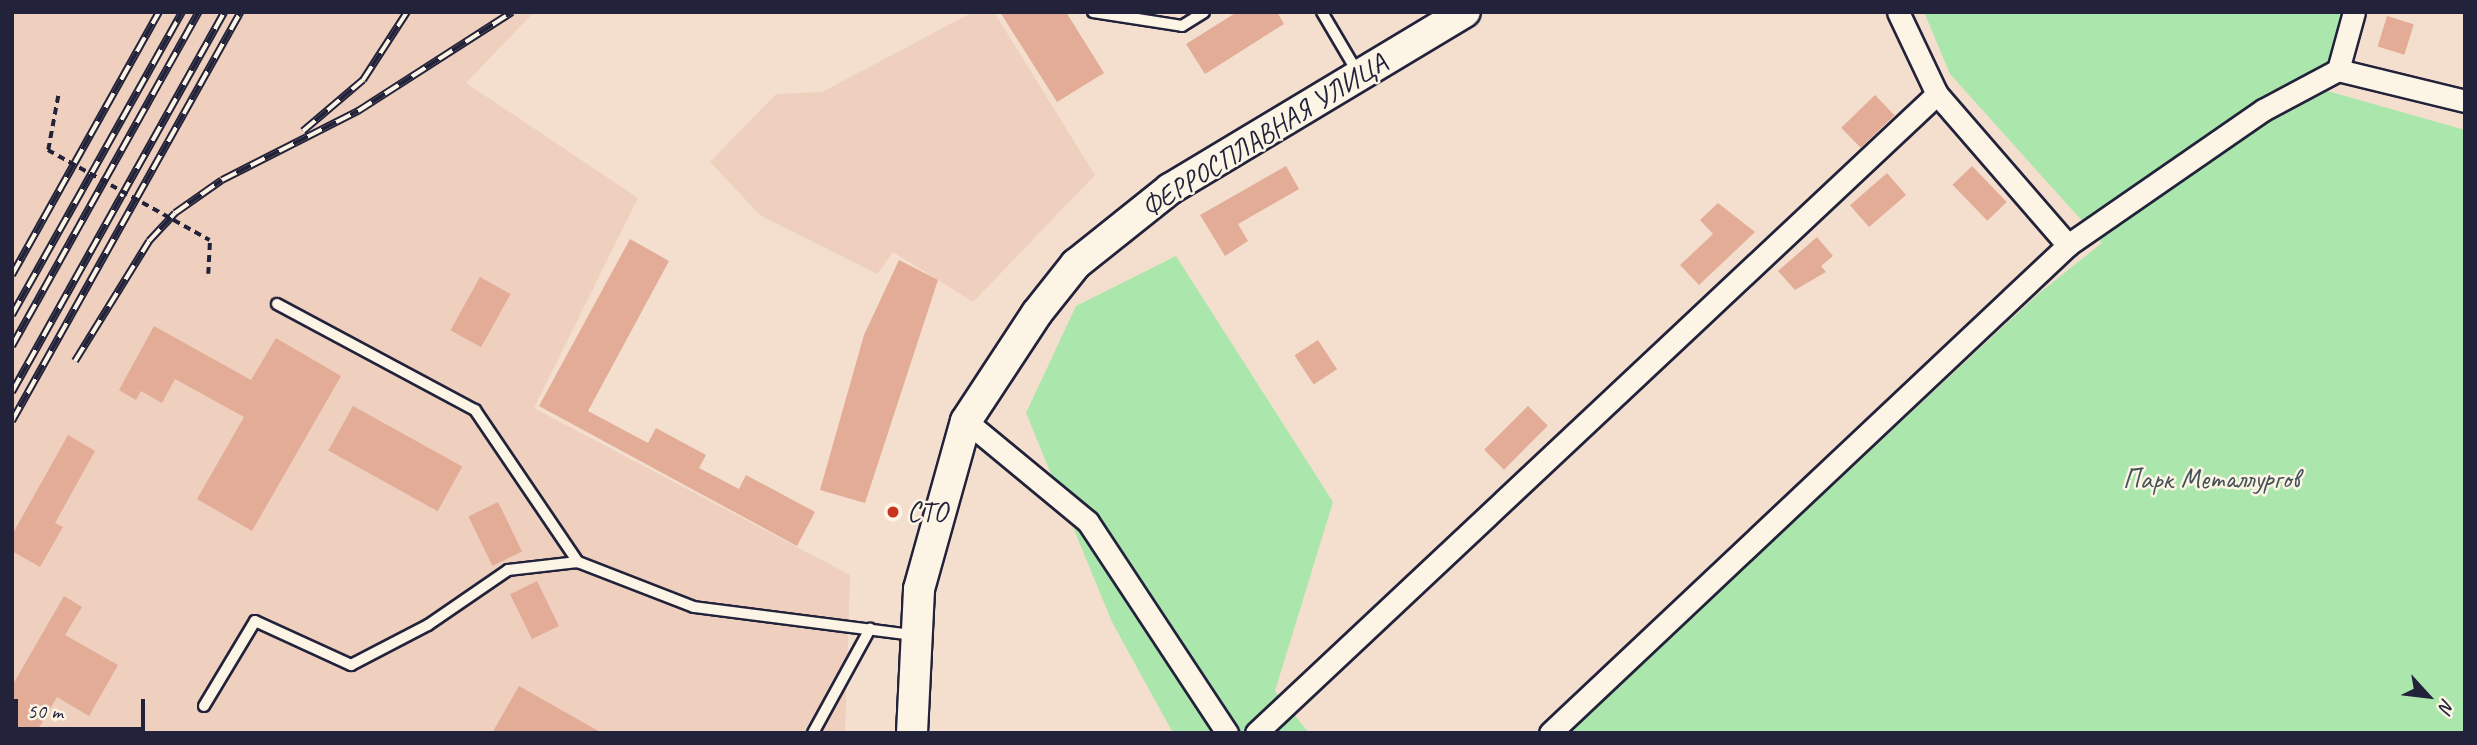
<!DOCTYPE html>
<meta charset="utf-8">
<style>
body{margin:0}
#map{position:relative;width:2477px;height:745px;overflow:hidden;background:#f4dfce;font-family:Caveat,sans-serif}
div>[style]{position:absolute}
.built>*{inset:0;background:#efd0be}
.green>*{inset:0;background:#abe7ac}
.building>*{inset:0;background:#e2ac97;transform-origin:0 0}
.path>*{height:3.5px;margin-top:-1.75px;transform-origin:0;background:repeating-linear-gradient(90deg,#22223b 0 7px,transparent 0 12px)}
.roads{filter:drop-shadow(2px 0 #22223b) drop-shadow(-2px 0 #22223b) drop-shadow(0 2px #22223b) drop-shadow(0 -2px #22223b)}
.lane>*{height:10px;margin:-5px;padding:0 5px;transform-origin:5px;border-radius:5px;background:#fcf5e5}
.street>*{height:21px;margin:-10.5px;padding:0 10.5px;transform-origin:10.5px;border-radius:10.5px;background:#fcf5e5}
.secondary>*{height:30px;margin:-15px;padding:0 15px;transform-origin:15px;border-radius:15px;background:#fcf5e5}
.rail>*{height:8px;margin-top:-4px;transform-origin:0;background:repeating-linear-gradient(90deg,#fcf5e5 0 16px,#22223b 0 32px);box-sizing:border-box;border-block:2px solid #22223b}
.path-bridge>*{height:3.5px;margin-top:-1.75px;transform-origin:0;background:repeating-linear-gradient(90deg,#22223b 0 7px,transparent 0 12px)}
.dots>*{width:19px;height:19px;translate:-50% -50%;box-sizing:border-box;border:4px solid #fcf5e5;border-radius:50%}
span{translate:-50% -50%;white-space:nowrap;text-align:center;line-height:1.15;-webkit-text-stroke:5px #fcf5e5;paint-order:stroke}
.street-label{font-size:28px;color:#22223b}
.park-label{font-size:28px;color:#445357}
.poi-label{font-size:28px;color:#22223b}
.left{translate:0 -50%;text-align:left}
.frame{position:absolute;inset:0;border:14px solid #22223b;pointer-events:none}
.north{position:absolute;left:2393px;top:661px;width:70px;height:70px;-webkit-text-stroke:5px #fcf5e5;paint-order:stroke;rotate:117deg;font-size:19px;font-weight:700;line-height:28px;text-align:center;color:#22223b}
.north::after{content:'';display:block;margin:auto;width:24px;height:32px;background:#22223b;clip-path:polygon(50% 0,100% 100%,50% 72%,0 100%)}
.scale{position:absolute;left:14px;top:699px;width:131px;height:32px;box-sizing:border-box;border:4px solid #22223b;border-top:0;padding-left:9px;font-size:21px;line-height:24px;white-space:nowrap;color:#22223b;-webkit-text-stroke:5px #fcf5e5;paint-order:stroke}
</style>
<div id="map">
<div class="built">
<i style="clip-path:polygon(12px 12px,534px 12px,466px 83px,638px 198px,534px 408px,850px 575px,845px 733px,12px 733px)"></i>
<i style="clip-path:polygon(973px 12px,994px 12px,1095px 175px,973px 302px,893px 252px,877px 274px,761px 216px,710px 162px,776px 94px,822px 92px)"></i>
</div>
<div class="green">
<i style="clip-path:polygon(1924px 12px,2342px 12px,2324px 90px,2465px 130px,2465px 733px,1568px 733px,2038px 294px,2102px 243px,1950px 74px)"></i>
<i style="clip-path:polygon(1176px 256px,1333px 502px,1275px 691px,1309px 733px,1173px 733px,1112px 622px,1026px 413px,1076px 306px)"></i>
</div>
<div class="building">
<i style="clip-path:polygon(1000px 12px,1066px 12px,1104px 73px,1057px 102px)"></i>
<i style="clip-path:polygon(1237px 12px,1277px 12px,1284px 24px,1205px 74px,1186px 44px)"></i>
<i style="left:2387px;top:16px;width:28px;height:32px;rotate:17deg"></i>
<i style="left:1875px;top:95px;width:28px;height:47px;rotate:46deg"></i>
<i style="clip-path:polygon(1286px 166px,1299px 189px,1238px 224px,1248px 241px,1225px 256px,1200px 215px)"></i>
<i style="left:1972px;top:166px;width:50px;height:27px;rotate:46deg"></i>
<i style="left:1887px;top:173px;width:29px;height:49px;rotate:49deg"></i>
<i style="clip-path:polygon(1718px 203px,1755px 232px,1699px 285px,1680px 265px,1713px 234px,1700px 220px)"></i>
<i style="clip-path:polygon(1817px 237px,1833px 256px,1821px 266px,1826px 272px,1795px 290px,1778px 271px)"></i>
<i style="clip-path:polygon(630px 239px,669px 261px,588px 411px,648px 443px,656px 428px,706px 455px,699px 468px,739px 489px,746px 475px,815px 512px,797px 546px,539px 406px)"></i>
<i style="clip-path:polygon(899px 260px,938px 280px,865px 503px,820px 490px,864px 335px)"></i>
<i style="left:480px;top:277px;width:35px;height:61px;rotate:29deg"></i>
<i style="clip-path:polygon(154px 326px,251px 380px,276px 338px,341px 376px,252px 531px,197px 499px,244px 417px,175px 379px,162px 403px,141px 391px,136px 400px,119px 390px)"></i>
<i style="left:1318px;top:340px;width:35px;height:28px;rotate:57deg"></i>
<i style="left:353px;top:406px;width:125px;height:51px;rotate:29deg"></i>
<i style="left:1528px;top:406px;width:28px;height:62px;rotate:45deg"></i>
<i style="clip-path:polygon(68px 435px,95px 451px,55px 523px,63px 527px,40px 567px,12px 551px,12px 535px)"></i>
<i style="left:498px;top:502px;width:55px;height:33px;rotate:64deg"></i>
<i style="left:537px;top:581px;width:50px;height:30px;rotate:64deg"></i>
<i style="clip-path:polygon(64px 596px,82px 607px,65px 635px,118px 665px,89px 716px,57px 697px,36px 733px,12px 733px,12px 686px)"></i>
<i style="clip-path:polygon(519px 686px,602px 733px,492px 733px)"></i>
</div>
<div class="path">
<i style="left:48px;top:150px;width:55px;rotate:-79.5deg"></i>
<i style="left:208px;top:274px;width:34px;rotate:-87deg"></i>
</div>
<div class="roads">
<div class="lane">
<i style="left:1093px;top:12px;width:90px;rotate:8.9deg"></i>
<i style="left:1182px;top:26px;width:26px;rotate:-32deg"></i>
<i style="left:1322px;top:12px;width:71px;rotate:59.5deg"></i>
<i style="left:277px;top:304px;width:225px;rotate:28.2deg"></i>
<i style="left:475px;top:410px;width:184px;rotate:55.9deg"></i>
<i style="left:204px;top:706px;width:99px;rotate:-59deg"></i>
<i style="left:255px;top:621px;width:106px;rotate:24.6deg"></i>
<i style="left:351px;top:665px;width:87px;rotate:-27.5deg"></i>
<i style="left:428px;top:625px;width:97px;rotate:-34.5deg"></i>
<i style="left:508px;top:570px;width:70px;rotate:-6.5deg"></i>
<i style="left:578px;top:562px;width:124px;rotate:21.2deg"></i>
<i style="left:694px;top:607px;width:222px;rotate:7.3deg"></i>
<i style="left:813px;top:733px;width:119px;rotate:-61.3deg"></i>
</div>
<div class="street">
<i style="left:1898px;top:12px;width:91px;rotate:64.6deg"></i>
<i style="left:1937px;top:94px;width:200px;rotate:49.1deg"></i>
<i style="left:2338px;top:70px;width:131px;rotate:13.7deg"></i>
<i style="left:966px;top:421px;width:158px;rotate:39.6deg"></i>
<i style="left:1088px;top:522px;width:253px;rotate:56.6deg"></i>
<i style="left:1256px;top:733px;width:934px;rotate:-43.18deg"></i>
<i style="left:1550px;top:733px;width:712px;rotate:-43.29deg"></i>
<i style="left:2068px;top:245px;width:237px;rotate:-34.7deg"></i>
<i style="left:2263px;top:110px;width:85px;rotate:-28.1deg"></i>
<i style="left:2338px;top:70px;width:60px;rotate:-74.6deg"></i>
</div>
<div class="secondary">
<i style="left:912px;top:733px;width:144px;rotate:-87.2deg"></i>
<i style="left:919px;top:589px;width:174px;rotate:-74.4deg"></i>
<i style="left:966px;top:421px;width:129px;rotate:-56.7deg"></i>
<i style="left:1037px;top:313px;width:63px;rotate:-51.5deg"></i>
<i style="left:1076px;top:264px;width:120px;rotate:-38.6deg"></i>
<i style="left:1170px;top:189px;width:344px;rotate:-31deg"></i>
</div>
</div>
<div class="rail">
<i style="left:303px;top:131px;width:79px;rotate:-40.4deg"></i>
<i style="left:363px;top:80px;width:81px;rotate:-57.1deg"></i>
<i style="left:12px;top:275px;width:301px;rotate:-60.8deg"></i>
<i style="left:12px;top:315px;width:347px;rotate:-60.7deg"></i>
<i style="left:12px;top:346px;width:383px;rotate:-60.8deg"></i>
<i style="left:75px;top:361px;width:141px;rotate:-58.3deg"></i>
<i style="left:149px;top:241px;width:38px;rotate:-47deg"></i>
<i style="left:175px;top:213px;width:57px;rotate:-35.1deg"></i>
<i style="left:222px;top:180px;width:153px;rotate:-26.9deg"></i>
<i style="left:358px;top:111px;width:183px;rotate:-32.7deg"></i>
<i style="left:12px;top:392px;width:435px;rotate:-60.8deg"></i>
<i style="left:12px;top:421px;width:469px;rotate:-60.8deg"></i>
</div>
<div class="path-bridge">
<i style="left:48px;top:150px;width:185px;rotate:29.1deg"></i>
</div>
<div class="dots">
<i style="left:893px;top:512px;background:#c8321e"></i>
</div>
<div class="street-label">
<span style="left:1264px;top:135px;rotate:-32deg">ФЕРРОСПЛАВНАЯ УЛИЦА</span>
</div>
<div class="park-label">
<span style="left:2211px;top:479px">Парк Металлургов</span>
</div>
<div class="poi-label">
<span class="left" style="left:907px;top:512px">СТО</span>
</div>
<div class="frame"></div>
<div class="north">N</div>
<div class="scale">50 m</div>
</div>
